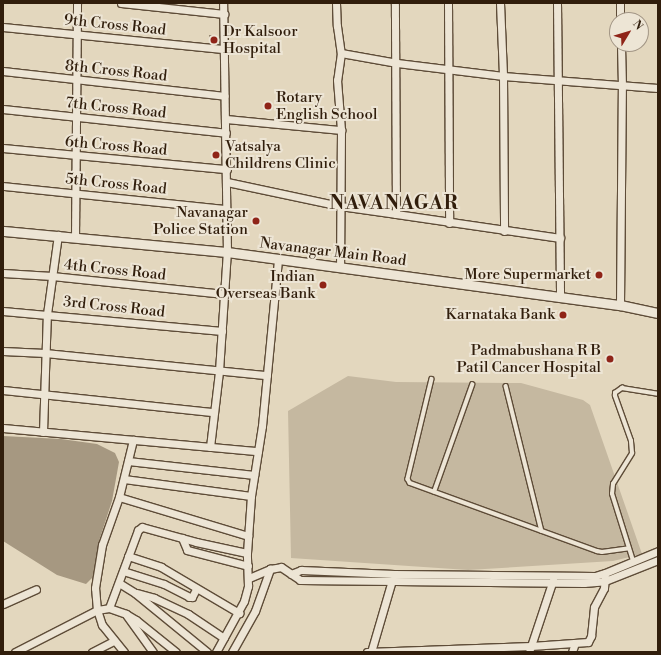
<!DOCTYPE html>
<style>
body{margin:0}
#map{position:relative;width:661px;height:655px;overflow:hidden;background:#e3d7be;font-family:"Libre Bodoni",serif}
div>[style]{position:absolute}
.green>*{inset:0;background:#c5b8a0}
.water>*{inset:0;background:#a69881}
.building>*{inset:0;background:#8e7e69}
.roads{filter:drop-shadow(1px 0 #5e4c38) drop-shadow(-1px 0 #5e4c38) drop-shadow(0 1px #5e4c38) drop-shadow(0 -1px #5e4c38)}
.service>*{height:3.5px;margin:-1.75px;padding:0 1.75px;transform-origin:1.75px;border-radius:1.75px;background:#ede5d5}
.minor>*{height:7px;margin:-3.5px;padding:0 3.5px;transform-origin:3.5px;border-radius:3.5px;background:#ede5d5}
.secondary>*{height:9px;margin:-4.5px;padding:0 4.5px;transform-origin:4.5px;border-radius:4.5px;background:#ede5d5}
.dots>*{width:11px;height:11px;translate:-50% -50%;box-sizing:border-box;border:2px solid #ede5d5;border-radius:50%}
span{translate:-50% -50%;white-space:nowrap;text-align:center;line-height:1.15;-webkit-text-stroke:4px #ede5d5;paint-order:stroke}
.street-label{font-size:15px;color:#311e0c}
.poi-label{font-size:15px;color:#311e0c}
.left{translate:0 -50%;text-align:left}
.right{translate:-100% -50%;text-align:right}
.district-label{font-size:19px;color:#311e0c;font-weight:700;letter-spacing:1px}
.frame{position:absolute;inset:0;border:4px solid #311e0c;pointer-events:none}
.north{position:absolute;left:609px;top:12px;width:40px;height:40px;box-sizing:border-box;background:#ede5d5;border:1px solid #a29585;border-radius:50%;rotate:52deg;font-size:11px;font-weight:700;line-height:16px;text-align:center;color:#311e0c}
.north::after{content:'';display:block;margin:auto;width:14px;height:18px;background:#8f2418;clip-path:polygon(50% 0,100% 100%,50% 72%,0 100%)}
</style>
<div id="map">
<div class="green">
<i style="clip-path:polygon(348px 376px,396px 382px,521px 383px,583px 400px,590px 405px,642px 554px,613px 561px,468px 570px,291px 558px,288px 411px)"></i>
</div>
<div class="water">
<i style="clip-path:polygon(3px 436px,61px 439px,97px 444px,115px 453px,119px 462px,112px 501px,99px 541px,94px 576px,86px 584px,57px 575px,3px 541px)"></i>
</div>
<div class="building">
<i style="clip-path:polygon(209px 35px,216px 35px,217px 43px,210px 42px)"></i>
</div>
<div class="roads">
<div class="service">
<i style="left:432px;top:379px;width:103px;rotate:103.5deg"></i>
<i style="left:408px;top:479px;width:4px;rotate:63deg"></i>
<i style="left:410px;top:483px;width:199px;rotate:20deg"></i>
<i style="left:597px;top:551px;width:5px;rotate:11deg"></i>
<i style="left:602px;top:552px;width:27px;rotate:-8deg"></i>
<i style="left:506px;top:386px;width:149px;rotate:76.1deg"></i>
<i style="left:434px;top:492px;width:114px;rotate:-70.4deg"></i>
<i style="left:633px;top:561px;width:70px;rotate:-107.4deg"></i>
<i style="left:612px;top:494px;width:10px;rotate:-84deg"></i>
<i style="left:613px;top:484px;width:36px;rotate:-58deg"></i>
<i style="left:632px;top:453px;width:12px;rotate:-95deg"></i>
<i style="left:631px;top:441px;width:48px;rotate:-109.6deg"></i>
<i style="left:615px;top:396px;width:3px;rotate:-90deg"></i>
<i style="left:615px;top:393px;width:9px;rotate:-36deg"></i>
<i style="left:622px;top:388px;width:36px;rotate:9deg"></i>
</div>
<div class="minor">
<i style="left:121px;top:3px;width:104px;rotate:6.1deg"></i>
<i style="left:336px;top:3px;width:23px;rotate:88deg"></i>
<i style="left:337px;top:26px;width:27px;rotate:82deg"></i>
<i style="left:341px;top:53px;width:27px;rotate:98deg"></i>
<i style="left:337px;top:80px;width:50px;rotate:85.4deg"></i>
<i style="left:341px;top:130px;width:137px;rotate:90.4deg"></i>
<i style="left:448px;top:3px;width:220px;rotate:89.7deg"></i>
<i style="left:500px;top:3px;width:73px;rotate:87.6deg"></i>
<i style="left:503px;top:76px;width:155px;rotate:89.6deg"></i>
<i style="left:557px;top:3px;width:295px;rotate:89.4deg"></i>
<i style="left:620px;top:3px;width:17px;rotate:90deg"></i>
<i style="left:3px;top:27px;width:223px;rotate:5.7deg"></i>
<i style="left:341px;top:53px;width:57px;rotate:10.1deg"></i>
<i style="left:397px;top:63px;width:107px;rotate:7deg"></i>
<i style="left:503px;top:76px;width:155px;rotate:4.4deg"></i>
<i style="left:3px;top:71px;width:223px;rotate:6.4deg"></i>
<i style="left:3px;top:109px;width:224px;rotate:6.1deg"></i>
<i style="left:226px;top:119px;width:116px;rotate:5.5deg"></i>
<i style="left:3px;top:148px;width:225px;rotate:5.4deg"></i>
<i style="left:227px;top:182px;width:116px;rotate:12deg"></i>
<i style="left:340px;top:206px;width:57px;rotate:8.1deg"></i>
<i style="left:396px;top:214px;width:211px;rotate:-90.3deg"></i>
<i style="left:3px;top:186px;width:224px;rotate:5.9deg"></i>
<i style="left:396px;top:214px;width:166px;rotate:8.3deg"></i>
<i style="left:75px;top:237px;width:234px;rotate:-89.5deg"></i>
<i style="left:3px;top:273px;width:49px;rotate:3.5deg"></i>
<i style="left:52px;top:276px;width:173px;rotate:6deg"></i>
<i style="left:620px;top:305px;width:219px;rotate:-89.5deg"></i>
<i style="left:622px;top:86px;width:42px;rotate:-91.4deg"></i>
<i style="left:3px;top:311px;width:220px;rotate:5.2deg"></i>
<i style="left:3px;top:351px;width:42px;rotate:2.7deg"></i>
<i style="left:45px;top:353px;width:223px;rotate:5.7deg"></i>
<i style="left:3px;top:390px;width:212px;rotate:6deg"></i>
<i style="left:3px;top:428px;width:256px;rotate:5.2deg"></i>
<i style="left:43px;top:432px;width:118px;rotate:-88.1deg"></i>
<i style="left:47px;top:314px;width:80px;rotate:-82.1deg"></i>
<i style="left:210px;top:447px;width:77px;rotate:-83.2deg"></i>
<i style="left:219px;top:371px;width:119px;rotate:-86.2deg"></i>
<i style="left:227px;top:252px;width:249px;rotate:-90.9deg"></i>
<i style="left:128px;top:461px;width:127px;rotate:6.3deg"></i>
<i style="left:124px;top:479px;width:128px;rotate:7.6deg"></i>
<i style="left:119px;top:497px;width:135px;rotate:16.8deg"></i>
<i style="left:182px;top:538px;width:13px;rotate:67deg"></i>
<i style="left:187px;top:550px;width:63px;rotate:14.7deg"></i>
<i style="left:128px;top:556px;width:35px;rotate:18deg"></i>
<i style="left:161px;top:567px;width:91px;rotate:30.5deg"></i>
<i style="left:123px;top:571px;width:43px;rotate:17.6deg"></i>
<i style="left:164px;top:584px;width:28px;rotate:27deg"></i>
<i style="left:189px;top:597px;width:3px"></i>
<i style="left:192px;top:597px;width:9px;rotate:-63deg"></i>
<i style="left:291px;top:574px;width:11px;rotate:-22deg"></i>
<i style="left:301px;top:570px;width:93px;rotate:2.5deg"></i>
<i style="left:394px;top:574px;width:201px;rotate:0.6deg"></i>
<i style="left:595px;top:576px;width:10px;rotate:-17deg"></i>
<i style="left:605px;top:573px;width:57px;rotate:-22.5deg"></i>
<i style="left:249px;top:578px;width:23px;rotate:-23deg"></i>
<i style="left:270px;top:569px;width:11px;rotate:-10deg"></i>
<i style="left:281px;top:567px;width:23px;rotate:34deg"></i>
<i style="left:300px;top:580px;width:284px;rotate:0.6deg"></i>
<i style="left:584px;top:583px;width:21px;rotate:-5deg"></i>
<i style="left:605px;top:581px;width:57px;rotate:-21.6deg"></i>
<i style="left:119px;top:583px;width:19px;rotate:32deg"></i>
<i style="left:135px;top:593px;width:93px;rotate:39.3deg"></i>
<i style="left:137px;top:593px;width:18px;rotate:16deg"></i>
<i style="left:154px;top:598px;width:38px;rotate:25deg"></i>
<i style="left:188px;top:614px;width:43px;rotate:33.7deg"></i>
<i style="left:3px;top:604px;width:36px;rotate:-24deg"></i>
<i style="left:109px;top:608px;width:83px;rotate:-69.6deg"></i>
<i style="left:138px;top:530px;width:5px;rotate:-37deg"></i>
<i style="left:142px;top:527px;width:56px;rotate:15.5deg"></i>
<i style="left:196px;top:542px;width:52px;rotate:12.2deg"></i>
<i style="left:127px;top:616px;width:44px;rotate:54.2deg"></i>
<i style="left:15px;top:652px;width:92px;rotate:-27.1deg"></i>
<i style="left:97px;top:610px;width:12px;rotate:-9deg"></i>
<i style="left:109px;top:608px;width:18px;rotate:19deg"></i>
<i style="left:126px;top:614px;width:12px;rotate:31deg"></i>
<i style="left:136px;top:620px;width:51px;rotate:38.7deg"></i>
<i style="left:92px;top:652px;width:25px;rotate:-27deg"></i>
<i style="left:124px;top:652px;width:35px;rotate:-129deg"></i>
<i style="left:102px;top:625px;width:16px;rotate:-108deg"></i>
<i style="left:97px;top:610px;width:22px;rotate:-95deg"></i>
<i style="left:95px;top:588px;width:44px;rotate:-80.8deg"></i>
<i style="left:102px;top:545px;width:51px;rotate:-70.5deg"></i>
<i style="left:119px;top:497px;width:59px;rotate:-76.2deg"></i>
<i style="left:216px;top:652px;width:58px;rotate:-61.2deg"></i>
<i style="left:244px;top:601px;width:16px;rotate:-75deg"></i>
<i style="left:248px;top:586px;width:33px;rotate:-92deg"></i>
<i style="left:247px;top:553px;width:57px;rotate:-86deg"></i>
<i style="left:251px;top:496px;width:71px;rotate:-81.1deg"></i>
<i style="left:262px;top:426px;width:167px;rotate:-84.5deg"></i>
<i style="left:232px;top:652px;width:47px;rotate:-60.7deg"></i>
<i style="left:255px;top:611px;width:45px;rotate:-70.3deg"></i>
<i style="left:367px;top:652px;width:164px;rotate:-2.1deg"></i>
<i style="left:531px;top:646px;width:57px;rotate:-4deg"></i>
<i style="left:588px;top:642px;width:7px;rotate:-63deg"></i>
<i style="left:591px;top:636px;width:29px;rotate:-84deg"></i>
<i style="left:594px;top:607px;width:21px;rotate:-62deg"></i>
<i style="left:604px;top:588px;width:11px;rotate:-85deg"></i>
<i style="left:371px;top:652px;width:75px;rotate:-73.7deg"></i>
<i style="left:529px;top:652px;width:76px;rotate:-71.6deg"></i>
<i style="left:572px;top:652px;width:9px;rotate:-72deg"></i>
</div>
<div class="secondary">
<i style="left:3px;top:231px;width:225px;rotate:5.4deg"></i>
<i style="left:227px;top:252px;width:397px;rotate:7.7deg"></i>
<i style="left:620px;top:305px;width:39px;rotate:12deg"></i>
</div>
</div>
<div class="dots">
<i style="left:214px;top:40px;background:#8f2418"></i>
<i style="left:268px;top:106px;background:#8f2418"></i>
<i style="left:216px;top:155px;background:#8f2418"></i>
<i style="left:256px;top:221px;background:#8f2418"></i>
<i style="left:599px;top:275px;background:#8f2418"></i>
<i style="left:323px;top:285px;background:#8f2418"></i>
<i style="left:563px;top:315px;background:#8f2418"></i>
<i style="left:610px;top:359px;background:#8f2418"></i>
</div>
<div class="street-label">
<span style="left:115px;top:25px;rotate:6deg">9th Cross Road</span>
<span style="left:116px;top:71px;rotate:6deg">8th Cross Road</span>
<span style="left:116px;top:108px;rotate:6deg">7th Cross Road</span>
<span style="left:116px;top:146px;rotate:5deg">6th Cross Road</span>
<span style="left:116px;top:184px;rotate:6deg">5th Cross Road</span>
<span style="left:333px;top:252px;rotate:7deg">Navanagar Main Road</span>
<span style="left:115px;top:270px;rotate:6deg">4th Cross Road</span>
<span style="left:114px;top:307px;rotate:6deg">3rd Cross Road</span>
</div>
<div class="poi-label">
<span class="left" style="left:223px;top:40px">Dr Kalsoor<br>Hospital</span>
<span class="left" style="left:276px;top:106px">Rotary<br>English School</span>
<span class="left" style="left:225px;top:155px">Vatsalya<br>Childrens Clinic</span>
<span class="right" style="left:248px;top:221px">Navanagar<br>Police Station</span>
<span class="right" style="left:591px;top:275px">More Supermarket</span>
<span class="right" style="left:315px;top:285px">Indian<br>Overseas Bank</span>
<span class="right" style="left:555px;top:315px">Karnataka Bank</span>
<span class="right" style="left:601px;top:359px">Padmabushana R B<br>Patil Cancer Hospital</span>
</div>
<div class="district-label">
<span style="left:394px;top:204px">NAVANAGAR</span>
</div>
<div class="frame"></div>
<div class="north">N</div>
</div>
